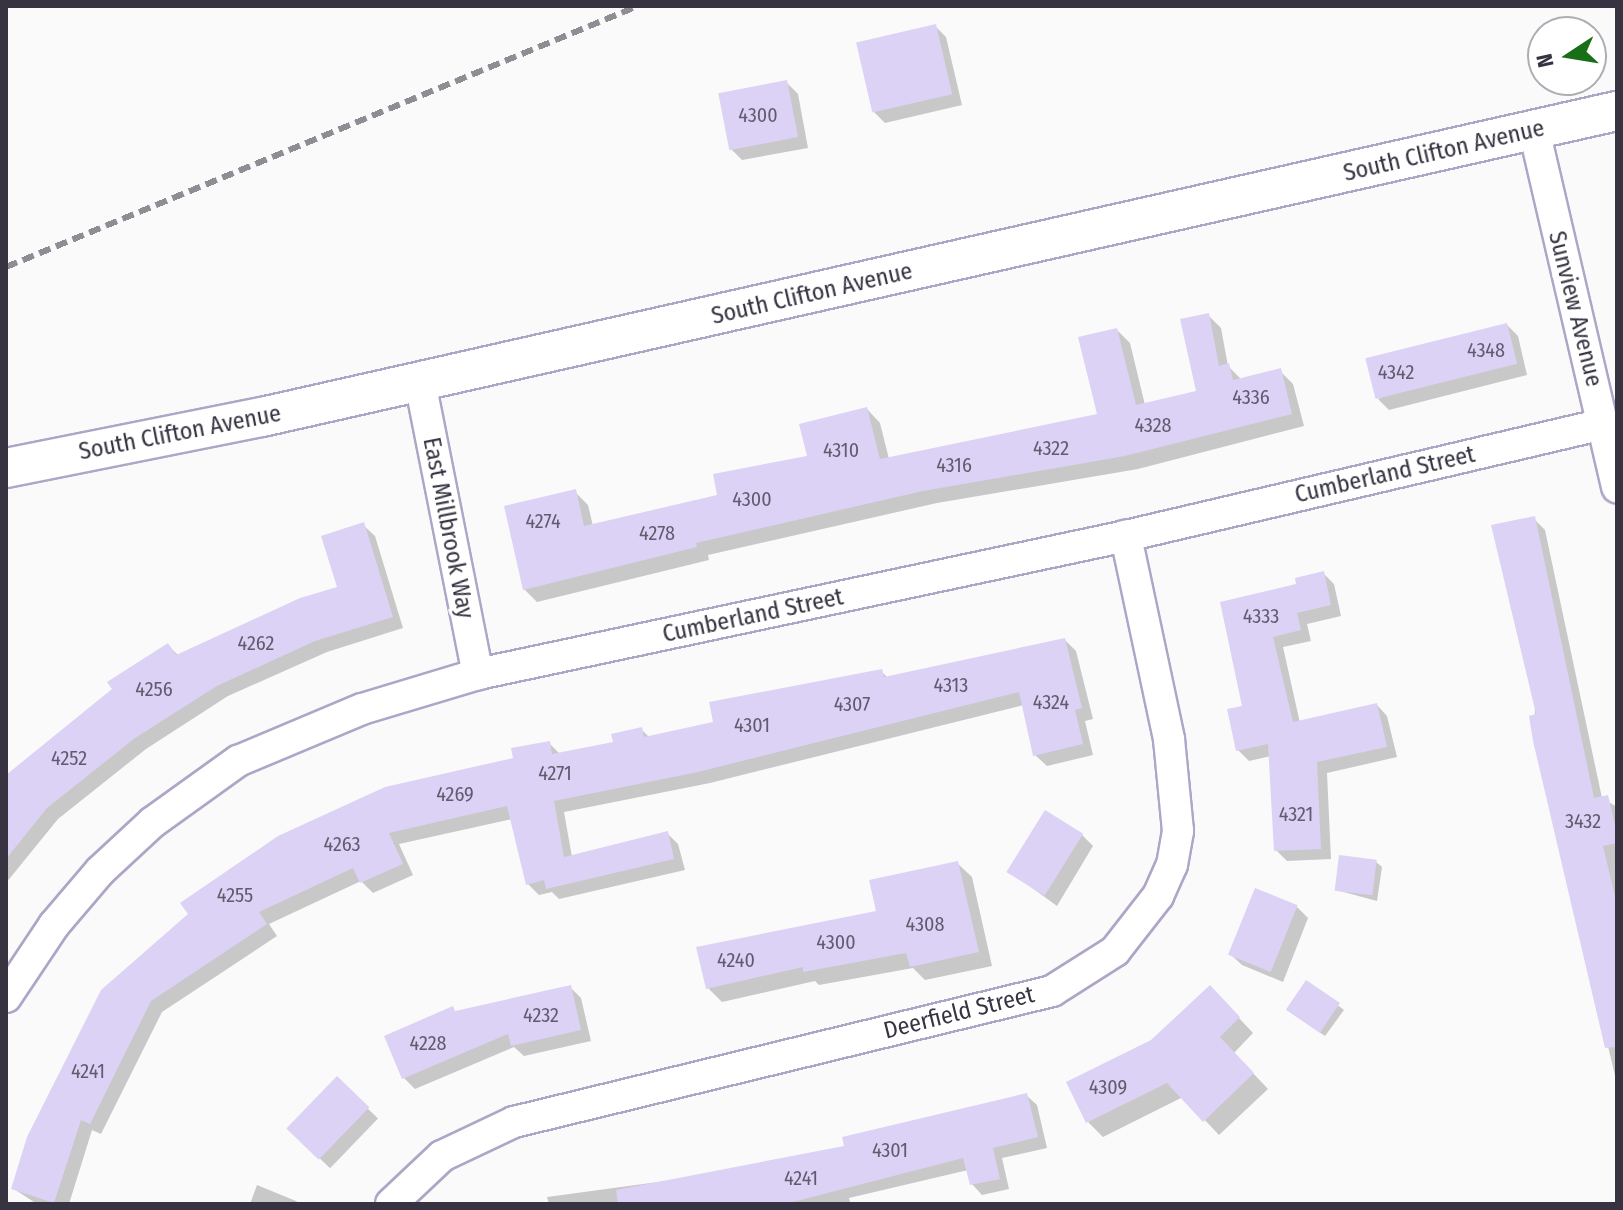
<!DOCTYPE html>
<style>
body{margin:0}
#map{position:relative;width:1623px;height:1210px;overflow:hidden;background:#fafafa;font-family:"Fira Sans Condensed",sans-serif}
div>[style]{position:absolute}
.shadow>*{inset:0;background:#0003;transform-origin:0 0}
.building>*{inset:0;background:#dcd2f5;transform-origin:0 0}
.roads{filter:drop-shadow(2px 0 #afa5c7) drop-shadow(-2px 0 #afa5c7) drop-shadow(0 2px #afa5c7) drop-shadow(0 -2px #afa5c7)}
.minor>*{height:30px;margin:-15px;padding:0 15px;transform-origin:15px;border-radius:15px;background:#fff}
.tertiary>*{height:38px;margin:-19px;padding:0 19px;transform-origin:19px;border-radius:19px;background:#fff}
.rail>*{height:6px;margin-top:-3px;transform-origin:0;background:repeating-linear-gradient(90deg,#8f8c94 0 12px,transparent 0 18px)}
span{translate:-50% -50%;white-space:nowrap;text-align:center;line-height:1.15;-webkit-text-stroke:6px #fff;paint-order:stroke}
.number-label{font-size:20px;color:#605b6e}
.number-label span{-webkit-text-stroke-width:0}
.street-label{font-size:24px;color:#373341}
.frame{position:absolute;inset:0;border:8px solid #373341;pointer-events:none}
.north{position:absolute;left:1527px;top:16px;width:80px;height:80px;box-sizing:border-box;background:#fff;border:2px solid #afadb3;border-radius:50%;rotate:258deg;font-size:22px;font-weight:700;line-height:32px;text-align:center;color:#373341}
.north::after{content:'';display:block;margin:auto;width:28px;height:36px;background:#196e18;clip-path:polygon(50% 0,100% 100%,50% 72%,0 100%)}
</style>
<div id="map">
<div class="shadow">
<i style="clip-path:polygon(935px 26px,946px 37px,962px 105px,885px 123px,874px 112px)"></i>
<i style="clip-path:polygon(786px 82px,798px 94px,808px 148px,742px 160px,731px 149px)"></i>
<i style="clip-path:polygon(1208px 315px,1221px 328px,1228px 366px,1242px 380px,1280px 371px,1293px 384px,1304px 426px,1138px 469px,937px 503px,708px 555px,709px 560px,537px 602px,524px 589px,575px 492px,588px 505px,593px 526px,719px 496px,809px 458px,867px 409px,880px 423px,889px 459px,1099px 416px,1117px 330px,1130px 343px,1145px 405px,1198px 392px)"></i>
<i style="clip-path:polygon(1507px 325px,1518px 336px,1527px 375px,1389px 410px,1378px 399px)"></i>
<i style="clip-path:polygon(1534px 519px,1545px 530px,1602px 798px,1617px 807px,1617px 1084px,1535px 740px)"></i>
<i style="clip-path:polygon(363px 525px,375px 536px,403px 628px,327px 652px,228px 696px,146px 749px,58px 819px,6px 883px,6px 796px,168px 645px,179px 656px,339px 588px)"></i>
<i style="clip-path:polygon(1323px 573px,1334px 584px,1341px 616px,1307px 624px,1311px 641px,1283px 647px,1300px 723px,1377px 705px,1387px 716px,1397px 757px,1327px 773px,1331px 859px,1287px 861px,1276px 850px,1271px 756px,1249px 761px,1238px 750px,1245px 707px,1223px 603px,1298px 586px)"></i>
<i style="clip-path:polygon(1065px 640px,1076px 651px,1093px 719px,1085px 721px,1093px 755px,1047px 766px,1035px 755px,1024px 705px,710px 783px,564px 812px,572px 857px,667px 833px,678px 844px,685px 870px,559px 899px,552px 892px,539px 895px,528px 884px,512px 819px,399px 844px,413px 875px,373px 893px,361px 881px,269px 924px,277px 936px,162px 1012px,101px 1134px,92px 1130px,69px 1204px,37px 1204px,14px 1189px,102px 991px,516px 759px,549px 743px,560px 754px,616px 744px,641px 729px,650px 738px,716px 723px,881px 671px,888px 678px)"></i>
<i style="clip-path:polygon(1082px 835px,1093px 846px,1057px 906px,1010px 872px)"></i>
<i style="clip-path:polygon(1376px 862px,1382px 867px,1377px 901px,1336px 890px)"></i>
<i style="clip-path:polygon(957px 863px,972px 877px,992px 966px,925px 980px,913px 968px,819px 985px,815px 981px,722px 1002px,708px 988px,878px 913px)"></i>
<i style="clip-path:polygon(1297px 907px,1308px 918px,1283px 982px,1242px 965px,1230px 954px)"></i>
<i style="clip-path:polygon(1307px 982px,1344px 1010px,1325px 1036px,1293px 1014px)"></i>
<i style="clip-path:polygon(570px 987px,581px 998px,591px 1041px,524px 1056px,514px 1047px,415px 1089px,404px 1078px,457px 1013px)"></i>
<i style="clip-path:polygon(1225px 1003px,1253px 1033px,1234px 1053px,1268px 1089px,1219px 1135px,1183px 1097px,1103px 1137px,1088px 1122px)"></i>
<i style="left:337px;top:1079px;width:57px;height:69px;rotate:44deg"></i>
<i style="clip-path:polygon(1026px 1095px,1037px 1105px,1047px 1148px,1002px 1158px,1009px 1189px,982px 1195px,972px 1184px,968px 1170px,849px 1198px,850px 1202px,841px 1204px,549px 1204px,547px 1197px,732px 1172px,846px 1147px)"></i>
<i style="clip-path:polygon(257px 1185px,296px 1201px,300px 1204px,250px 1204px)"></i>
</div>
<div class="building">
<i style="left:936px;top:24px;width:72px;height:82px;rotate:77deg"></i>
<i style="left:787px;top:80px;width:58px;height:70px;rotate:79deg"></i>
<i style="clip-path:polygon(1209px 313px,1219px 366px,1229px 363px,1233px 380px,1281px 368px,1292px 414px,1125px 456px,923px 491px,696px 543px,697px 547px,523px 590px,504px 506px,576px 489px,584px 526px,717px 495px,713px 474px,807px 456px,799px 424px,867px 407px,880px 459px,1097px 414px,1078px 337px,1117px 328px,1136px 405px,1196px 391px,1180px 319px)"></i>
<i style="left:1507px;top:323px;width:42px;height:146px;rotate:76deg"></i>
<i style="clip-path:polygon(1535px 516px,1594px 798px,1608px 795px,1617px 834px,1617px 843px,1603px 846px,1617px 905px,1617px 1047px,1605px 1048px,1533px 741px,1529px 716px,1536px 714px,1491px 525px)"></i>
<i style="clip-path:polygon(364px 522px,393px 617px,315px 641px,217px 686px,135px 738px,47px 808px,6px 859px,6px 775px,112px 689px,107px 682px,168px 643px,176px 655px,300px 598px,337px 587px,321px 536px)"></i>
<i style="clip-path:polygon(1324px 571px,1331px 605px,1297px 613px,1301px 630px,1273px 637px,1293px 722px,1377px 703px,1387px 747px,1317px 762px,1321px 849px,1274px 851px,1268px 744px,1236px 751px,1227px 709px,1242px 706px,1220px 602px,1296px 584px,1295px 578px)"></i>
<i style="clip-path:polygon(1065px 638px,1082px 708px,1075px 710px,1083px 744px,1033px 756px,1019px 692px,698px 772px,554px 801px,564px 857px,668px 831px,674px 859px,546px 889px,544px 880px,526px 885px,507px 806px,389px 833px,403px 864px,360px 883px,353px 868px,259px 912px,267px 924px,151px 1001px,90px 1124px,81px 1120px,54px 1203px,11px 1189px,27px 1137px,101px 990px,188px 914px,180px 903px,278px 836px,385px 787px,513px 758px,511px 748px,550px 741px,552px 754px,613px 742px,611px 734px,642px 727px,644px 737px,713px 722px,709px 702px,882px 669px,884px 677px)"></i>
<i style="left:1045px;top:810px;width:45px;height:73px;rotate:32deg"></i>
<i style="left:1339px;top:855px;width:38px;height:36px;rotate:7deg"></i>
<i style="clip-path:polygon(958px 861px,979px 952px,910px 967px,906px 953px,803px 972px,803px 967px,706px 989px,696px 947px,876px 911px,869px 880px)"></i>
<i style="left:1255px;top:888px;width:46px;height:72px;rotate:22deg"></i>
<i style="left:1306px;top:980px;width:41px;height:36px;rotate:34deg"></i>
<i style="clip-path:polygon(571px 985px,581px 1030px,511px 1046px,508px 1034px,402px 1079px,384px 1036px,453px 1006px,455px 1011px)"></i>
<i style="clip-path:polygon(1210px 985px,1240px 1017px,1220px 1037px,1254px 1073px,1203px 1122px,1167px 1083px,1086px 1123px,1066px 1082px,1151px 1040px)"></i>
<i style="left:337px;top:1076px;width:45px;height:73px;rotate:44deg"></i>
<i style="clip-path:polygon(1027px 1093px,1038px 1137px,993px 1148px,1000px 1179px,970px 1185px,963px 1158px,785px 1204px,618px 1204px,616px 1190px,844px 1146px,842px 1137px)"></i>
</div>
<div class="roads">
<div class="minor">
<i style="left:1534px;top:130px;width:367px;rotate:76.9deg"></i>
<i style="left:420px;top:382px;width:298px;rotate:78.8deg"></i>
<i style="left:6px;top:997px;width:87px;rotate:-56.3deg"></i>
<i style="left:54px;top:925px;width:71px;rotate:-49.6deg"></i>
<i style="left:100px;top:871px;width:72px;rotate:-42.8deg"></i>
<i style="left:153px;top:822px;width:105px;rotate:-35.7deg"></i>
<i style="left:238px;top:761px;width:134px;rotate:-22.8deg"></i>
<i style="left:362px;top:709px;width:121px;rotate:-16.8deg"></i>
<i style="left:478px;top:674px;width:663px;rotate:-12.02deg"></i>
<i style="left:1126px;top:536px;width:490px;rotate:-13.2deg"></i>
<i style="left:391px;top:1204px;width:70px;rotate:-43.3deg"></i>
<i style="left:442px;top:1156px;width:80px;rotate:-25.3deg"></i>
<i style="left:514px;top:1122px;width:554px;rotate:-13.68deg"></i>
<i style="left:1052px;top:991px;width:75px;rotate:-32.4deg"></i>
<i style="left:1115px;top:951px;width:70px;rotate:-52deg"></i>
<i style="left:1158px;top:896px;width:34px;rotate:-66deg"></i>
<i style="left:1172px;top:865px;width:35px;rotate:-80deg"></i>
<i style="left:1178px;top:831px;width:92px;rotate:-95.6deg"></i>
<i style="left:1169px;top:739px;width:208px;rotate:-102deg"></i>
</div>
<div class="tertiary">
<i style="left:6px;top:468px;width:261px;rotate:-11.3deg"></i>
<i style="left:262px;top:417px;width:1389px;rotate:-12.73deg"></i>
</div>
</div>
<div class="rail">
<i style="left:6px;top:267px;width:684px;rotate:-22.44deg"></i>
</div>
<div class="number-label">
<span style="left:758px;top:115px">4300</span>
<span style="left:1486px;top:350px">4348</span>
<span style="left:1396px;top:372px">4342</span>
<span style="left:1251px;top:397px">4336</span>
<span style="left:1153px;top:425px">4328</span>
<span style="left:1051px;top:448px">4322</span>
<span style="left:841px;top:450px">4310</span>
<span style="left:954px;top:465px">4316</span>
<span style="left:752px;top:499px">4300</span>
<span style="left:543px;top:521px">4274</span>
<span style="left:657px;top:533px">4278</span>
<span style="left:1261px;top:616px">4333</span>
<span style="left:256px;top:643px">4262</span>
<span style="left:951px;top:685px">4313</span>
<span style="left:154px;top:689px">4256</span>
<span style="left:1051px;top:702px">4324</span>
<span style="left:852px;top:704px">4307</span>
<span style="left:752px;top:725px">4301</span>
<span style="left:69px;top:758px">4252</span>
<span style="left:555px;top:773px">4271</span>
<span style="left:455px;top:794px">4269</span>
<span style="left:1296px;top:814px">4321</span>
<span style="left:1583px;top:821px">3432</span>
<span style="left:342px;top:844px">4263</span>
<span style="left:235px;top:895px">4255</span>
<span style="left:925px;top:924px">4308</span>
<span style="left:836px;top:942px">4300</span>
<span style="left:736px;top:960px">4240</span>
<span style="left:541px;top:1015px">4232</span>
<span style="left:428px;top:1043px">4228</span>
<span style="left:88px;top:1071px">4241</span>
<span style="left:1108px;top:1087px">4309</span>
<span style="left:890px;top:1150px">4301</span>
<span style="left:801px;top:1178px">4241</span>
</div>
<div class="street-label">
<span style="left:1444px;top:151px;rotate:-13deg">South Clifton Avenue</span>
<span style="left:812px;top:294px;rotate:-13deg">South Clifton Avenue</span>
<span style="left:1575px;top:309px;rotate:76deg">Sunview Avenue</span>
<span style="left:180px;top:433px;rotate:-11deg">South Clifton Avenue</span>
<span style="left:1385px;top:475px;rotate:-13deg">Cumberland Street</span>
<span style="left:448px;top:528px;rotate:79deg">East Millbrook Way</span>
<span style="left:753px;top:616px;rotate:-12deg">Cumberland Street</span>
<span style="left:959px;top:1013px;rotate:-14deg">Deerfield Street</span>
</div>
<div class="frame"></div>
<div class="north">N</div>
</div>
